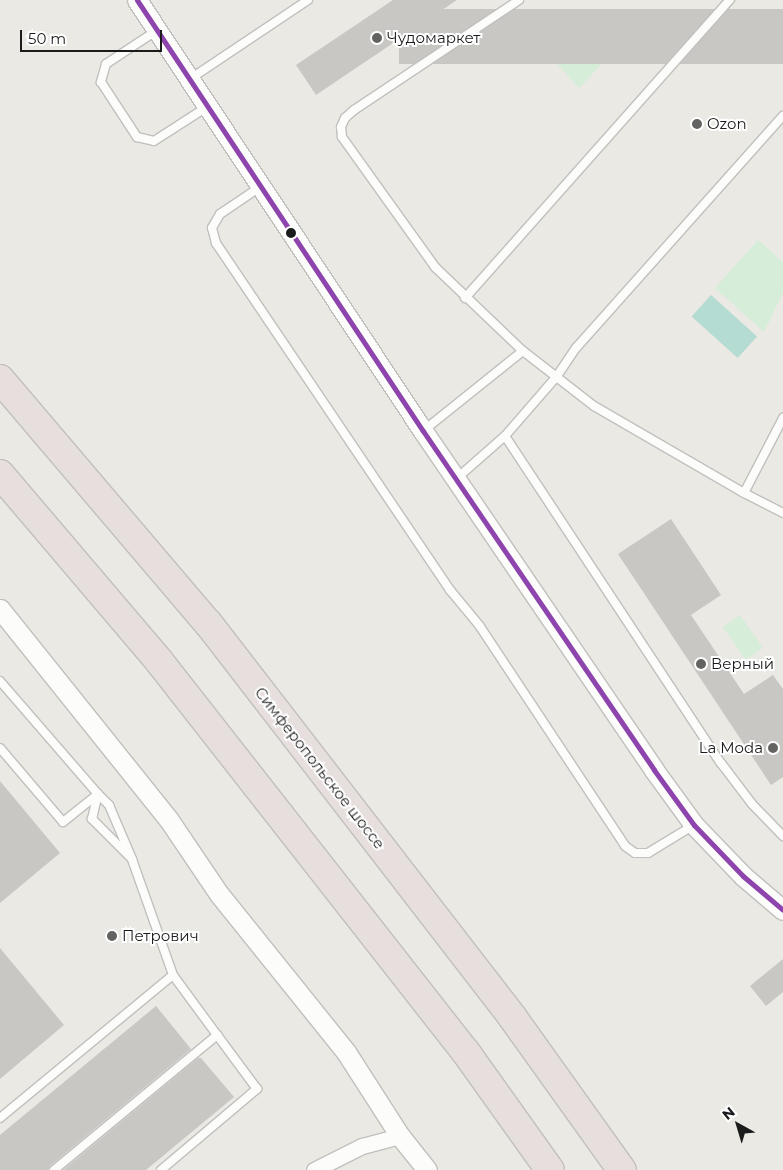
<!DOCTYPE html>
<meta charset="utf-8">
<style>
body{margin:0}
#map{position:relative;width:783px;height:1170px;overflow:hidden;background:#eae9e4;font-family:Montserrat,sans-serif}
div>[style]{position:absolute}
.park>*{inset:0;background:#d5edd9;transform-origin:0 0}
.pitch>*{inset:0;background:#b5dcd2;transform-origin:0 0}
.building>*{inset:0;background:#c8c7c4;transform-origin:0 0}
.roads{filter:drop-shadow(1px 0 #c1c0be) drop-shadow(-1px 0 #c1c0be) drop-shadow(0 1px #c1c0be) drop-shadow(0 -1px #c1c0be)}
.service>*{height:8px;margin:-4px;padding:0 4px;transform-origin:4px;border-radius:4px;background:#fcfcfb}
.minor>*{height:15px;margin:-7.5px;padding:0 7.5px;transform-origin:7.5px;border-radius:7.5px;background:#fcfcfb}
.tertiary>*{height:19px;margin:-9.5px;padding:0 9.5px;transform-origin:9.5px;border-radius:9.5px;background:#fcfcfb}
.motorway>*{height:28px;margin:-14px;padding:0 14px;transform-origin:14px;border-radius:14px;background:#e7dfde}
.bus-1>*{height:5px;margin:-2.5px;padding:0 2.5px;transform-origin:2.5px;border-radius:2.5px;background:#8e44ad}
.dots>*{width:14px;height:14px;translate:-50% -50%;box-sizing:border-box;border:2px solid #fff;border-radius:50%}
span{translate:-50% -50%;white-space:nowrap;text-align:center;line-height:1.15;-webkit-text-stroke:4px #fff;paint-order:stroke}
.poi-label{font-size:15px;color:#1b1b1b}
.left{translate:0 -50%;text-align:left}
.right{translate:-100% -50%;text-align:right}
.street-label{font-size:15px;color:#1b1b1b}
.north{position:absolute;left:713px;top:1100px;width:50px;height:50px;-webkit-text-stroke:4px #fff;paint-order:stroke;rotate:321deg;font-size:14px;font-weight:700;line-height:20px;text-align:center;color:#1b1b1b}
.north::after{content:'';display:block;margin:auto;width:18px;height:22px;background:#1b1b1b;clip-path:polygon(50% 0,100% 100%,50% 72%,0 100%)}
.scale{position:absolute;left:20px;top:30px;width:142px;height:22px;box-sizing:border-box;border:2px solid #1b1b1b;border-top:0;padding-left:6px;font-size:15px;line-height:18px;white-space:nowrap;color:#1b1b1b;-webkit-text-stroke:4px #fff;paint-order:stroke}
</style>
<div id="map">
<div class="park">
<i style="clip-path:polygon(590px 28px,611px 54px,579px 88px,549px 55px)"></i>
<i style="clip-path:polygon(758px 240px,783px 262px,783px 292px,764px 332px,715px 288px)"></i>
<i style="left:740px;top:615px;width:40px;height:21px;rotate:55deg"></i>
</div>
<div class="pitch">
<i style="left:711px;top:295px;width:62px;height:29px;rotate:42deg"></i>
</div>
<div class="building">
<i style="clip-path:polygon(393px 0,457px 0,316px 95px,296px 65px)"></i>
<i style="left:783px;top:9px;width:55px;height:384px;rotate:90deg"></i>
<i style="clip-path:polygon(671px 519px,721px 595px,691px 615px,744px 694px,773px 675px,783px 689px,783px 777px,771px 785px,618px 554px)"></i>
<i style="clip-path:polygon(0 781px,60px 853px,0 903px)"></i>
<i style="clip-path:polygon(0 948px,64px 1025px,0 1079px)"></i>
<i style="clip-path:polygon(783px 959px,783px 992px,766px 1006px,750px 986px)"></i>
<i style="clip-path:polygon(156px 1006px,191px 1049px,50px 1166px,48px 1170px,0 1170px,0 1135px)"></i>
<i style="clip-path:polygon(198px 1058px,201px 1058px,234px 1097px,146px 1170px,63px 1170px)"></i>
</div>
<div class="roads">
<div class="service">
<i style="left:519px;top:0;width:198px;rotate:146.3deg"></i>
<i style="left:354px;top:110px;width:12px;rotate:138deg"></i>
<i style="left:345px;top:118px;width:10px;rotate:114deg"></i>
<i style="left:341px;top:127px;width:10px;rotate:84deg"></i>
<i style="left:342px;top:137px;width:160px;rotate:54.4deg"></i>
<i style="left:435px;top:267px;width:122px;rotate:43.7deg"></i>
<i style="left:156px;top:31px;width:60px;rotate:146.6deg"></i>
<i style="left:106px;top:64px;width:19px;rotate:106deg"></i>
<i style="left:101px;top:82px;width:66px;rotate:56.8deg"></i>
<i style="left:137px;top:137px;width:17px;rotate:13deg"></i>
<i style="left:154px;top:141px;width:63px;rotate:-32.7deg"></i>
<i style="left:190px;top:79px;width:142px;rotate:-33.8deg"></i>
<i style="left:260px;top:187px;width:48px;rotate:146deg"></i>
<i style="left:220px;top:214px;width:16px;rotate:120deg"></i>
<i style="left:212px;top:228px;width:16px;rotate:75deg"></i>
<i style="left:216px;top:243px;width:419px;rotate:56deg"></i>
<i style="left:450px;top:590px;width:45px;rotate:50.4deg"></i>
<i style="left:479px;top:625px;width:265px;rotate:56.5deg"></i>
<i style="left:625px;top:846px;width:12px;rotate:35deg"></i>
<i style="left:635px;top:853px;width:13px"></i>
<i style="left:648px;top:853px;width:54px;rotate:-31.3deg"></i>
<i style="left:465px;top:298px;width:399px;rotate:-48.4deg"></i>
<i style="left:423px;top:431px;width:128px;rotate:-38.7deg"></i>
<i style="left:523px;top:351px;width:90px;rotate:37.8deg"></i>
<i style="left:594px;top:406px;width:173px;rotate:30.1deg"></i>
<i style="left:744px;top:493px;width:44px;rotate:27.1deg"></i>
<i style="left:505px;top:436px;width:392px;rotate:56.6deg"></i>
<i style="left:721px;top:763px;width:51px;rotate:52.9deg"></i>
<i style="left:752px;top:804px;width:45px;rotate:45.9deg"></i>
<i style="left:456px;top:479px;width:65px;rotate:-41.3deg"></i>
<i style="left:505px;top:436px;width:79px;rotate:-49.1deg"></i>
<i style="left:557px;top:376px;width:34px;rotate:-56deg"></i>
<i style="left:576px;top:348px;width:311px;rotate:-48.3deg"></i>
<i style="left:744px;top:493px;width:85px;rotate:-62.5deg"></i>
<i style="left:0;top:681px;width:150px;rotate:49.1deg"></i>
<i style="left:98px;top:794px;width:45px;rotate:141.3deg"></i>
<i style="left:63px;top:822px;width:97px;rotate:-130.4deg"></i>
<i style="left:98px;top:794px;width:16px;rotate:45deg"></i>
<i style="left:109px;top:805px;width:59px;rotate:66.9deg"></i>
<i style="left:132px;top:859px;width:57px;rotate:-135deg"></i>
<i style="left:92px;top:819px;width:26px;rotate:-77deg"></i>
<i style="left:0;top:1118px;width:224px;rotate:-39.6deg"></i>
<i style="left:173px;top:975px;width:123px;rotate:-109.5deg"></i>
<i style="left:54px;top:1170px;width:212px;rotate:-39.6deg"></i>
<i style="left:217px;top:1035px;width:74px;rotate:-126.3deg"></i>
<i style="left:161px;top:1170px;width:126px;rotate:-40.2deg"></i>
<i style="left:257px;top:1089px;width:67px;rotate:-126.5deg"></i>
</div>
<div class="minor">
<i style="left:314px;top:1170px;width:54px;rotate:-26.6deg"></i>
<i style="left:362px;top:1146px;width:39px;rotate:-15deg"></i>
</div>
<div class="tertiary">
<i style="left:137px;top:0;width:517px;rotate:56.43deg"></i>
<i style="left:423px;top:431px;width:410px;rotate:55.7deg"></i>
<i style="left:654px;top:770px;width:68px;rotate:54deg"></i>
<i style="left:694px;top:825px;width:71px;rotate:46.1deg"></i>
<i style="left:743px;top:876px;width:52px;rotate:40.4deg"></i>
<i style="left:0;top:609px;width:270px;rotate:51.3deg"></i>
<i style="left:169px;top:820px;width:89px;rotate:56deg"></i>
<i style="left:219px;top:894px;width:203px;rotate:51.2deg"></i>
<i style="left:346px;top:1052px;width:100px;rotate:57.3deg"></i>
<i style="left:400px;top:1136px;width:43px;rotate:51.5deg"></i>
</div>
<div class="motorway">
<i style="left:0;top:379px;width:321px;rotate:49.6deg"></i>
<i style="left:208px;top:623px;width:499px;rotate:52.3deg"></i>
<i style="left:513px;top:1018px;width:187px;rotate:54.4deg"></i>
<i style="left:0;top:474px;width:245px;rotate:49.6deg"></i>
<i style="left:159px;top:661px;width:496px;rotate:51.9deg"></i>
<i style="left:465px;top:1051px;width:146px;rotate:54.5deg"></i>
</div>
</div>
<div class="bus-1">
<i style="left:137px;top:0;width:517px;rotate:56.43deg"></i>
<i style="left:423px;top:431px;width:410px;rotate:55.7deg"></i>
<i style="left:654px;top:770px;width:68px;rotate:54deg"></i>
<i style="left:694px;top:825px;width:71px;rotate:46.1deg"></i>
<i style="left:743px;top:876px;width:52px;rotate:40.4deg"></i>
</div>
<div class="dots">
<i style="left:377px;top:38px;background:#636361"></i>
<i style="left:697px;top:124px;background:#636361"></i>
<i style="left:291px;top:233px;background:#1b1b1b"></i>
<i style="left:701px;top:664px;background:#636361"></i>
<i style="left:773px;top:748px;background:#636361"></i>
<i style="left:112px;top:936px;background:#636361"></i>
</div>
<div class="poi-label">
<span class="left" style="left:387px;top:38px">Чудомаркет</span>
<span class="left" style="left:707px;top:124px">Ozon</span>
<span class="left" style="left:711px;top:664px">Верный</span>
<span class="right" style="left:763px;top:748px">La Moda</span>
<span class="left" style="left:122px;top:936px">Петрович</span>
</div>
<div class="street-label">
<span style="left:320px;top:768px;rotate:52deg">Симферопольское шоссе</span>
</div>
<div class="north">N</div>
<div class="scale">50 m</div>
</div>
